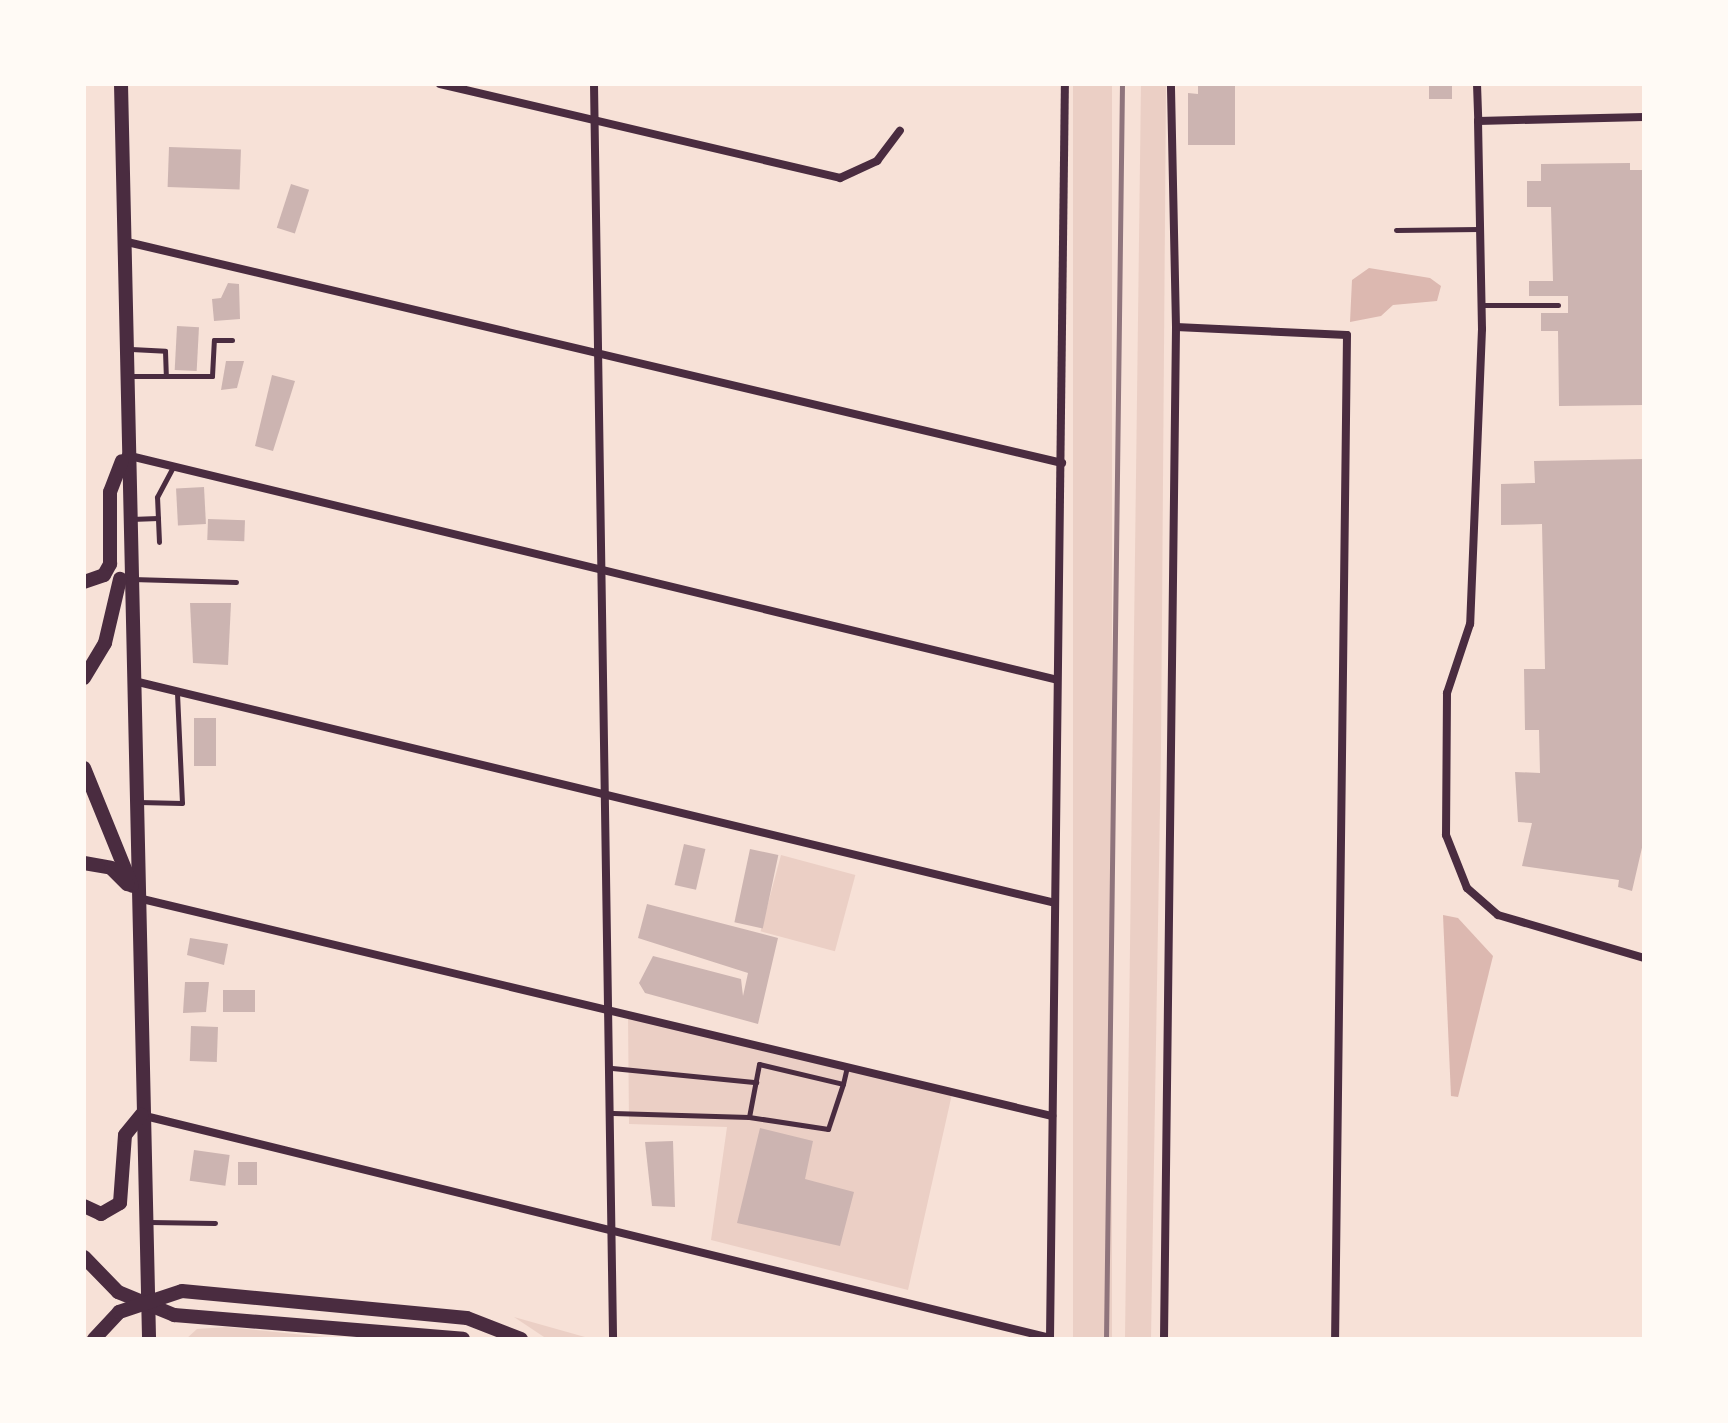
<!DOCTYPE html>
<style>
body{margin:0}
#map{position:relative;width:1728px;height:1423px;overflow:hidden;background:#f7e1d7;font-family:Barlow,sans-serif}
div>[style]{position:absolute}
.green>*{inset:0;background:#ebcfc5;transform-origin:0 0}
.water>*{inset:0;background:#dcb8b0}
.building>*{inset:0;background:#ccb4b1;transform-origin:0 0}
.service>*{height:5px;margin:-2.5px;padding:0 2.5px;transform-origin:2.5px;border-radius:2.5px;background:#4a2c40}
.minor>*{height:8px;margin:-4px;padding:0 4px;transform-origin:4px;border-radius:4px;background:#4a2c40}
.primary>*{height:14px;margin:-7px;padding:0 7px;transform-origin:7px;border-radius:7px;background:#4a2c40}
.rail>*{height:5px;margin:-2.5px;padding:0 2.5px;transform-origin:2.5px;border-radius:2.5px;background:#8f747c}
span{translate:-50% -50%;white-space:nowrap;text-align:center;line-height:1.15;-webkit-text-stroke:6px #fffaf5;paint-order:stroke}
.frame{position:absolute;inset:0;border:86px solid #fffaf5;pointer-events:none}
</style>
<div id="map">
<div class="green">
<i style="left:1073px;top:84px;width:39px;height:1255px"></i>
<i style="clip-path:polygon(1141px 84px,1166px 84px,1161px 748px,1151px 1339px,1125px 1339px)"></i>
<i style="left:781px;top:855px;width:77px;height:79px;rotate:15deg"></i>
<i style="clip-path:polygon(628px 1015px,952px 1094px,908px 1290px,711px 1240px,727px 1127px,629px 1124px)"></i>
<i style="clip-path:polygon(514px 1317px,592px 1339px,547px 1339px)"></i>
<i style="clip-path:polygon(226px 1327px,344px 1339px,186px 1339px,197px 1329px)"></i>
</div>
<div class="water">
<i style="clip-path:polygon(1369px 268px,1430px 278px,1441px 286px,1437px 301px,1393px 305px,1381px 316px,1350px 322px,1352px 280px)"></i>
<i style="clip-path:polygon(1443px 915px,1458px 918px,1493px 956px,1458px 1097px,1451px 1096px)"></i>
</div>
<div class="building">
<i style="clip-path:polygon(1198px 84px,1235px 84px,1235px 145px,1188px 145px,1188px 93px,1198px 94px)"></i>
<i style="left:1429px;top:84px;width:23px;height:15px"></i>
<i style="left:169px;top:147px;width:72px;height:40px;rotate:2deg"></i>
<i style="clip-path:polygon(1630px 163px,1630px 170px,1644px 170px,1644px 405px,1559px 406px,1558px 331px,1541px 331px,1541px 313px,1568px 313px,1568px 296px,1529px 296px,1529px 281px,1553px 281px,1551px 207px,1527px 207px,1527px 181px,1541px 181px,1541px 164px)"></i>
<i style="left:291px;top:184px;width:19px;height:46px;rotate:18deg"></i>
<i style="clip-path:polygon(228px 283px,239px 284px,240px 319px,214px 321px,212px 299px,221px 298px)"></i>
<i style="left:177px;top:326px;width:22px;height:44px;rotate:3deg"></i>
<i style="clip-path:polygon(226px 361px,244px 361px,237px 388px,221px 390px)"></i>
<i style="clip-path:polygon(272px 375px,295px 381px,273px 451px,255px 446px)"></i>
<i style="clip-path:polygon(1644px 459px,1644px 839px,1632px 891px,1618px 887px,1619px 880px,1522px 866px,1532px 823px,1518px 822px,1515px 772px,1540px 773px,1539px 730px,1525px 730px,1524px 669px,1545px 669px,1542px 524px,1501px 525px,1501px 484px,1535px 483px,1534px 461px)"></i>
<i style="left:204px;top:487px;width:37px;height:28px;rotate:87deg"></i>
<i style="left:208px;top:519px;width:37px;height:21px;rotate:2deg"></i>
<i style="clip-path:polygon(190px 603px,231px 603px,228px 665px,193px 663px)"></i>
<i style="left:194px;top:718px;width:22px;height:48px"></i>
<i style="left:684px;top:844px;width:22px;height:42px;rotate:13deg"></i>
<i style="left:750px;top:849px;width:29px;height:75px;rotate:12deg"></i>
<i style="clip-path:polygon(647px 904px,778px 938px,758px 1024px,645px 993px,639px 983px,653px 956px,741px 979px,743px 996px,748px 973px,638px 938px)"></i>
<i style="clip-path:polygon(190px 938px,228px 944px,224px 965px,187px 955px)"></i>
<i style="clip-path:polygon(185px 982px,209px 982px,206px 1012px,183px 1013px)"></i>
<i style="left:223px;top:990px;width:32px;height:22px"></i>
<i style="left:191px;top:1026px;width:27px;height:35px;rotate:2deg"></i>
<i style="clip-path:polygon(760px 1128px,813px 1141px,805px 1179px,854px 1192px,840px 1246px,737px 1223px)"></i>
<i style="clip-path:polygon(673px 1141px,675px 1207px,652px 1206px,645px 1142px)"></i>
<i style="left:194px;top:1150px;width:36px;height:31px;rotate:8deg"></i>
<i style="left:238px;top:1162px;width:19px;height:23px"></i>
</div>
<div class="service">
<i style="left:1396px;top:230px;width:83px;rotate:-0.7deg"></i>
<i style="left:1482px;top:305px;width:76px"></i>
<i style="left:131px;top:349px;width:34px;rotate:3deg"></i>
<i style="left:165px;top:351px;width:24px;rotate:88deg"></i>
<i style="left:130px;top:376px;width:82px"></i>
<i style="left:212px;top:376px;width:36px;rotate:-87deg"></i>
<i style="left:214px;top:340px;width:18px"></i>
<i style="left:131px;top:519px;width:27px;rotate:-2deg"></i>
<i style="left:159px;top:542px;width:45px;rotate:-92.5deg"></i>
<i style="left:157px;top:497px;width:36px;rotate:-62deg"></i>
<i style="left:132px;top:579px;width:104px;rotate:1.7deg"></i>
<i style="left:139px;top:802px;width:43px;rotate:1.3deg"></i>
<i style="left:182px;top:803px;width:111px;rotate:-92.6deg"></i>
<i style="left:612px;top:1068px;width:145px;rotate:5.6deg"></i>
<i style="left:613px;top:1113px;width:136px;rotate:1.7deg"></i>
<i style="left:749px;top:1117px;width:54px;rotate:-79.3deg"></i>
<i style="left:759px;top:1064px;width:86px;rotate:13.4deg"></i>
<i style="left:843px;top:1084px;width:17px;rotate:-77deg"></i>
<i style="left:749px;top:1117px;width:80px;rotate:8.6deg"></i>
<i style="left:828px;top:1129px;width:47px;rotate:-71.6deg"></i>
<i style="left:150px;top:1222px;width:65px;rotate:0.9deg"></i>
</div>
<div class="minor">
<i style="left:440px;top:84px;width:411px;rotate:13.2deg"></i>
<i style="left:840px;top:178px;width:41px;rotate:-24.7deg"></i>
<i style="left:877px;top:161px;width:38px;rotate:-53deg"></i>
<i style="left:594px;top:84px;width:1255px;rotate:89.13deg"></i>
<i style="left:1477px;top:84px;width:37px;rotate:88deg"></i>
<i style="left:1478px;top:121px;width:166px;rotate:-1.4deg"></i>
<i style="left:1478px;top:121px;width:208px;rotate:88.9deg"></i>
<i style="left:1482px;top:329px;width:295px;rotate:92.3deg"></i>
<i style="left:1470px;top:624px;width:73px;rotate:108.4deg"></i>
<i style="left:1447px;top:693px;width:142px;rotate:90.4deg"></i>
<i style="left:1446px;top:835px;width:57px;rotate:68.4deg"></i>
<i style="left:1467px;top:888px;width:41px;rotate:41.1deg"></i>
<i style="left:1498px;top:915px;width:152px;rotate:16.4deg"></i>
<i style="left:123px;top:241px;width:965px;rotate:13.3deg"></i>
<i style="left:1176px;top:327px;width:171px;rotate:2.7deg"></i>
<i style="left:1347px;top:335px;width:1004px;rotate:90.68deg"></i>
<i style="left:126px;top:455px;width:955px;rotate:13.57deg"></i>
<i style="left:134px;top:681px;width:943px;rotate:13.55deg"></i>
<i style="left:138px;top:898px;width:940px;rotate:13.42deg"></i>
<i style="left:141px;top:1115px;width:936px;rotate:13.78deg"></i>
<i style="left:1050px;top:1339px;width:1255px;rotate:-89.32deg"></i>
<i style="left:1164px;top:1339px;width:1012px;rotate:-89.32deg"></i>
<i style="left:1176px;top:327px;width:243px;rotate:-91.2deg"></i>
</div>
<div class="primary">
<i style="left:121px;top:84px;width:1255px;rotate:88.72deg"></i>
<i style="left:84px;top:582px;width:21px;rotate:-19deg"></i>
<i style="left:104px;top:575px;width:13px;rotate:-61deg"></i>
<i style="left:110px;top:564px;width:72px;rotate:-90deg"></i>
<i style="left:110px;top:492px;width:33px;rotate:-69deg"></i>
<i style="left:84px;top:678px;width:41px;rotate:-59deg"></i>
<i style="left:105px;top:643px;width:66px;rotate:-76.8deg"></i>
<i style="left:84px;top:768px;width:127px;rotate:67.9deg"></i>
<i style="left:84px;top:863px;width:27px;rotate:10deg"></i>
<i style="left:111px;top:868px;width:23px;rotate:45deg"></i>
<i style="left:84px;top:1206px;width:19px;rotate:25deg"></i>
<i style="left:101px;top:1214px;width:22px;rotate:-30deg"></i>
<i style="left:120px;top:1203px;width:68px;rotate:-85.8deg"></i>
<i style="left:125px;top:1135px;width:26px;rotate:-51deg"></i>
<i style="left:84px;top:1257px;width:49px;rotate:45.8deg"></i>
<i style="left:118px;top:1292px;width:61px;rotate:22.3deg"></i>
<i style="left:174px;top:1315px;width:290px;rotate:4.7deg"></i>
<i style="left:94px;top:1339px;width:37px;rotate:-47deg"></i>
<i style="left:119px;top:1312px;width:66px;rotate:-18.4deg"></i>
<i style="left:182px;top:1291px;width:286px;rotate:5.4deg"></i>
<i style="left:467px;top:1318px;width:58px;rotate:21.3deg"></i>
</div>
<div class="rail">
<i style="left:1106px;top:1339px;width:1255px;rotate:-89.27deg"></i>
</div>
<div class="frame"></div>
</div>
